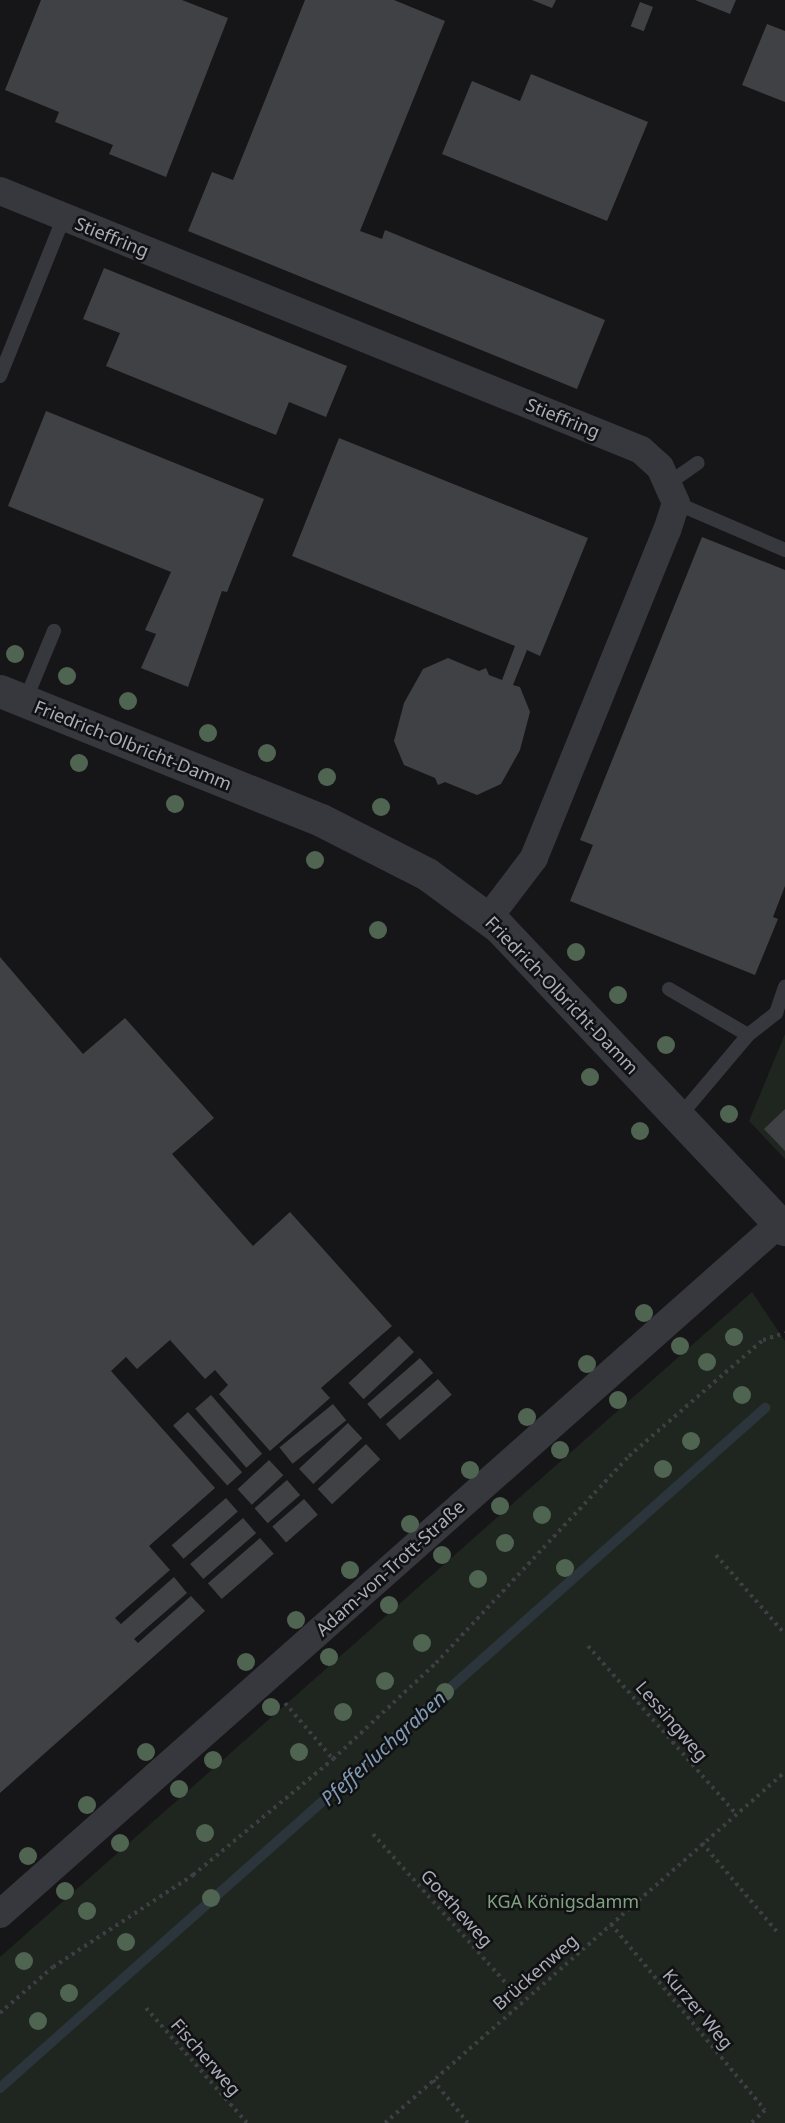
<!DOCTYPE html>
<meta charset="utf-8">
<style>
body{margin:0}
#map{position:relative;width:785px;height:2123px;overflow:hidden;background:#161618;font-family:"Noto Sans",sans-serif}
div>[style]{position:absolute}
.green>*{inset:0;background:#1e261f}
.stream>*{height:10px;margin:-5px;padding:0 5px;transform-origin:5px;border-radius:5px;background:#2c353c}
.building>*{inset:0;background:#404145;transform-origin:0 0}
.path>*{height:4px;margin-top:-2px;transform-origin:0;background:repeating-linear-gradient(90deg,#3d3f44 0 3px,transparent 0 7.5px)}
.service>*{height:14px;margin:-7px;padding:0 7px;transform-origin:7px;border-radius:7px;background:#37383d}
.minor>*{height:28px;margin:-14px;padding:0 14px;transform-origin:14px;border-radius:14px;background:#37383d}
.tertiary>*{height:33px;margin:-16.5px;padding:0 16.5px;transform-origin:16.5px;border-radius:16.5px;background:#37383d}
.trees>*{width:18px;height:18px;margin:-9px;border-radius:50%;background:#506452}
span{translate:-50% -50%;white-space:nowrap;text-align:center;line-height:1.15;-webkit-text-stroke:5px #111113;paint-order:stroke}
.street-label{font-size:18px;color:#a8adb8}
.park-label{font-size:18px;color:#7fa381}
.water-label{font-size:20px;color:#7f9bb3;font-style:italic}
</style>
<div id="map">
<div class="green">
<i style="clip-path:polygon(785px 1034px,785px 1159px,749px 1121px)"></i>
<i style="clip-path:polygon(752px 1292px,785px 1341px,785px 2123px,0 2123px,0 1957px)"></i>
</div>
<div class="stream">
<i style="left:0;top:2088px;width:1024px;rotate:-41.63deg"></i>
</div>
<div class="building">
<i style="clip-path:polygon(41px 0,182px 0,228px 18px,166px 177px,109px 154px,113px 145px,55px 122px,59px 112px,5px 90px)"></i>
<i style="clip-path:polygon(305px 0,394px 0,445px 21px,360px 231px,382px 239px,385px 230px,605px 320px,577px 389px,188px 231px,212px 172px,233px 180px)"></i>
<i style="clip-path:polygon(532px 0,556px 0,552px 8px)"></i>
<i style="clip-path:polygon(695px 0,736px 0,730px 14px)"></i>
<i style="left:640px;top:2px;width:14px;height:26px;rotate:21deg"></i>
<i style="clip-path:polygon(767px 24px,785px 31px,785px 102px,742px 85px)"></i>
<i style="clip-path:polygon(531px 74px,648px 122px,607px 221px,442px 154px,472px 81px,520px 101px)"></i>
<i style="clip-path:polygon(104px 268px,347px 366px,326px 417px,289px 402px,276px 435px,106px 366px,120px 333px,83px 319px)"></i>
<i style="clip-path:polygon(46px 411px,264px 499px,227px 592px,222px 591px,188px 687px,141px 668px,156px 634px,145px 630px,171px 572px,8px 506px)"></i>
<i style="clip-path:polygon(339px 438px,588px 538px,540px 656px,527px 650px,513px 685px,520px 687px,530px 712px,520px 750px,501px 784px,477px 795px,445px 782px,438px 785px,435px 778px,404px 765px,394px 741px,404px 703px,423px 669px,448px 658px,479px 671px,486px 668px,489px 675px,502px 680px,515px 646px,292px 556px)"></i>
<i style="clip-path:polygon(702px 537px,785px 570px,785px 886px,773px 917px,778px 919px,755px 975px,570px 901px,593px 845px,580px 840px)"></i>
<i style="clip-path:polygon(0 957px,83px 1054px,125px 1018px,214px 1118px,172px 1154px,253px 1246px,290px 1212px,392px 1326px,321px 1388px,330px 1398px,270px 1451px,219px 1394px,228px 1385px,215px 1370px,205px 1379px,170px 1340px,137px 1369px,126px 1357px,111px 1371px,215px 1488px,149px 1546px,170px 1570px,115px 1618px,121px 1624px,174px 1577px,187px 1593px,134px 1639px,138px 1643px,191px 1596px,205px 1611px,0 1793px)"></i>
<i style="clip-path:polygon(785px 1109px,785px 1151px,764px 1129px)"></i>
<i style="left:399px;top:1336px;width:22px;height:69px;rotate:47deg"></i>
<i style="left:420px;top:1358px;width:20px;height:70px;rotate:49deg"></i>
<i style="left:438px;top:1379px;width:21px;height:69px;rotate:49deg"></i>
<i style="left:211px;top:1395px;width:78px;height:21px;rotate:49deg"></i>
<i style="left:333px;top:1404px;width:21px;height:69px;rotate:51deg"></i>
<i style="left:188px;top:1412px;width:81px;height:20px;rotate:48deg"></i>
<i style="left:348px;top:1423px;width:21px;height:67px;rotate:47deg"></i>
<i style="left:366px;top:1444px;width:21px;height:66px;rotate:47deg"></i>
<i style="left:269px;top:1460px;width:21px;height:43px;rotate:47deg"></i>
<i style="left:287px;top:1480px;width:20px;height:43px;rotate:49deg"></i>
<i style="left:226px;top:1498px;width:18px;height:72px;rotate:49deg"></i>
<i style="left:304px;top:1499px;width:21px;height:42px;rotate:49deg"></i>
<i style="left:243px;top:1518px;width:20px;height:70px;rotate:49deg"></i>
<i style="left:260px;top:1538px;width:21px;height:69px;rotate:49deg"></i>
</div>
<div class="path">
<i style="left:716px;top:1555px;width:105px;rotate:48.9deg"></i>
<i style="left:588px;top:1646px;width:224px;rotate:48.6deg"></i>
<i style="left:285px;top:1703px;width:74px;rotate:49.4deg"></i>
<i style="left:373px;top:1834px;width:222px;rotate:48.3deg"></i>
<i style="left:702px;top:1843px;width:118px;rotate:49.8deg"></i>
<i style="left:611px;top:1924px;width:241px;rotate:50.4deg"></i>
<i style="left:765px;top:2110px;width:19px;rotate:137deg"></i>
<i style="left:146px;top:2008px;width:153px;rotate:48.7deg"></i>
<i style="left:0;top:2013px;width:70px;rotate:-41deg"></i>
<i style="left:53px;top:1967px;width:168px;rotate:-33.3deg"></i>
<i style="left:193px;top:1875px;width:182px;rotate:-39.6deg"></i>
<i style="left:333px;top:1759px;width:141px;rotate:-43deg"></i>
<i style="left:436px;top:1663px;width:283px;rotate:-47deg"></i>
<i style="left:629px;top:1456px;width:177px;rotate:-40.9deg"></i>
<i style="left:763px;top:1340px;width:23px;rotate:-18deg"></i>
<i style="left:433px;top:2080px;width:55px;rotate:50.9deg"></i>
<i style="left:385px;top:2123px;width:532px;rotate:-41.27deg"></i>
</div>
<div class="service">
<i style="left:0;top:376px;width:171px;rotate:-68.1deg"></i>
<i style="left:669px;top:483px;width:35px;rotate:-35deg"></i>
<i style="left:676px;top:503px;width:119px;rotate:23.3deg"></i>
<i style="left:25px;top:701px;width:76px;rotate:-67.5deg"></i>
<i style="left:669px;top:989px;width:91px;rotate:30.2deg"></i>
<i style="left:679px;top:1117px;width:107px;rotate:-49.9deg"></i>
<i style="left:748px;top:1035px;width:36px;rotate:-38deg"></i>
<i style="left:776px;top:1013px;width:28px;rotate:-71deg"></i>
</div>
<div class="minor">
<i style="left:0;top:191px;width:691px;rotate:22deg"></i>
<i style="left:641px;top:450px;width:25px;rotate:42deg"></i>
<i style="left:660px;top:467px;width:39px;rotate:66deg"></i>
<i style="left:676px;top:503px;width:28px;rotate:108deg"></i>
<i style="left:667px;top:530px;width:354px;rotate:112.1deg"></i>
<i style="left:534px;top:858px;width:74px;rotate:127.3deg"></i>
<i style="left:0;top:1914px;width:1042px;rotate:-41.54deg"></i>
</div>
<div class="tertiary">
<i style="left:0;top:691px;width:346px;rotate:21.9deg"></i>
<i style="left:321px;top:820px;width:119px;rotate:27deg"></i>
<i style="left:427px;top:874px;width:89px;rotate:36.4deg"></i>
<i style="left:499px;top:927px;width:416px;rotate:46.6deg"></i>
</div>
<div class="trees">
<i style="left:15px;top:654px"></i>
<i style="left:67px;top:676px"></i>
<i style="left:128px;top:701px"></i>
<i style="left:208px;top:733px"></i>
<i style="left:267px;top:753px"></i>
<i style="left:79px;top:763px"></i>
<i style="left:327px;top:777px"></i>
<i style="left:175px;top:804px"></i>
<i style="left:381px;top:807px"></i>
<i style="left:315px;top:860px"></i>
<i style="left:378px;top:930px"></i>
<i style="left:576px;top:952px"></i>
<i style="left:618px;top:995px"></i>
<i style="left:666px;top:1045px"></i>
<i style="left:590px;top:1077px"></i>
<i style="left:729px;top:1114px"></i>
<i style="left:640px;top:1131px"></i>
<i style="left:644px;top:1313px"></i>
<i style="left:734px;top:1337px"></i>
<i style="left:680px;top:1346px"></i>
<i style="left:707px;top:1362px"></i>
<i style="left:587px;top:1364px"></i>
<i style="left:742px;top:1395px"></i>
<i style="left:618px;top:1400px"></i>
<i style="left:527px;top:1417px"></i>
<i style="left:691px;top:1441px"></i>
<i style="left:560px;top:1450px"></i>
<i style="left:663px;top:1469px"></i>
<i style="left:470px;top:1470px"></i>
<i style="left:500px;top:1506px"></i>
<i style="left:542px;top:1515px"></i>
<i style="left:410px;top:1524px"></i>
<i style="left:505px;top:1543px"></i>
<i style="left:442px;top:1555px"></i>
<i style="left:565px;top:1568px"></i>
<i style="left:350px;top:1570px"></i>
<i style="left:478px;top:1579px"></i>
<i style="left:389px;top:1605px"></i>
<i style="left:296px;top:1620px"></i>
<i style="left:422px;top:1643px"></i>
<i style="left:329px;top:1657px"></i>
<i style="left:246px;top:1662px"></i>
<i style="left:385px;top:1681px"></i>
<i style="left:445px;top:1692px"></i>
<i style="left:271px;top:1707px"></i>
<i style="left:343px;top:1712px"></i>
<i style="left:146px;top:1752px"></i>
<i style="left:299px;top:1752px"></i>
<i style="left:213px;top:1760px"></i>
<i style="left:179px;top:1789px"></i>
<i style="left:87px;top:1805px"></i>
<i style="left:205px;top:1833px"></i>
<i style="left:120px;top:1843px"></i>
<i style="left:28px;top:1856px"></i>
<i style="left:65px;top:1891px"></i>
<i style="left:211px;top:1898px"></i>
<i style="left:87px;top:1911px"></i>
<i style="left:126px;top:1942px"></i>
<i style="left:24px;top:1961px"></i>
<i style="left:69px;top:1993px"></i>
<i style="left:38px;top:2021px"></i>
</div>
<div class="street-label">
<span style="left:112px;top:237px;rotate:22deg">Stieffring</span>
<span style="left:563px;top:418px;rotate:22deg">Stieffring</span>
<span style="left:133px;top:745px;rotate:22deg">Friedrich-Olbricht-Damm</span>
<span style="left:562px;top:995px;rotate:46deg">Friedrich-Olbricht-Damm</span>
<span style="left:390px;top:1568px;rotate:-42deg">Adam-von-Trott-Straße</span>
<span style="left:672px;top:1721px;rotate:49deg">Lessingweg</span>
<span style="left:457px;top:1908px;rotate:48deg">Goetheweg</span>
<span style="left:535px;top:1972px;rotate:-41deg">Brückenweg</span>
<span style="left:698px;top:2009px;rotate:50deg">Kurzer Weg</span>
<span style="left:206px;top:2057px;rotate:49deg">Fischerweg</span>
</div>
<div class="park-label">
<span style="left:563px;top:1901px">KGA Königsdamm</span>
</div>
<div class="water-label">
<span style="left:383px;top:1748px;rotate:-42deg">Pfefferluchgraben</span>
</div>
</div>
